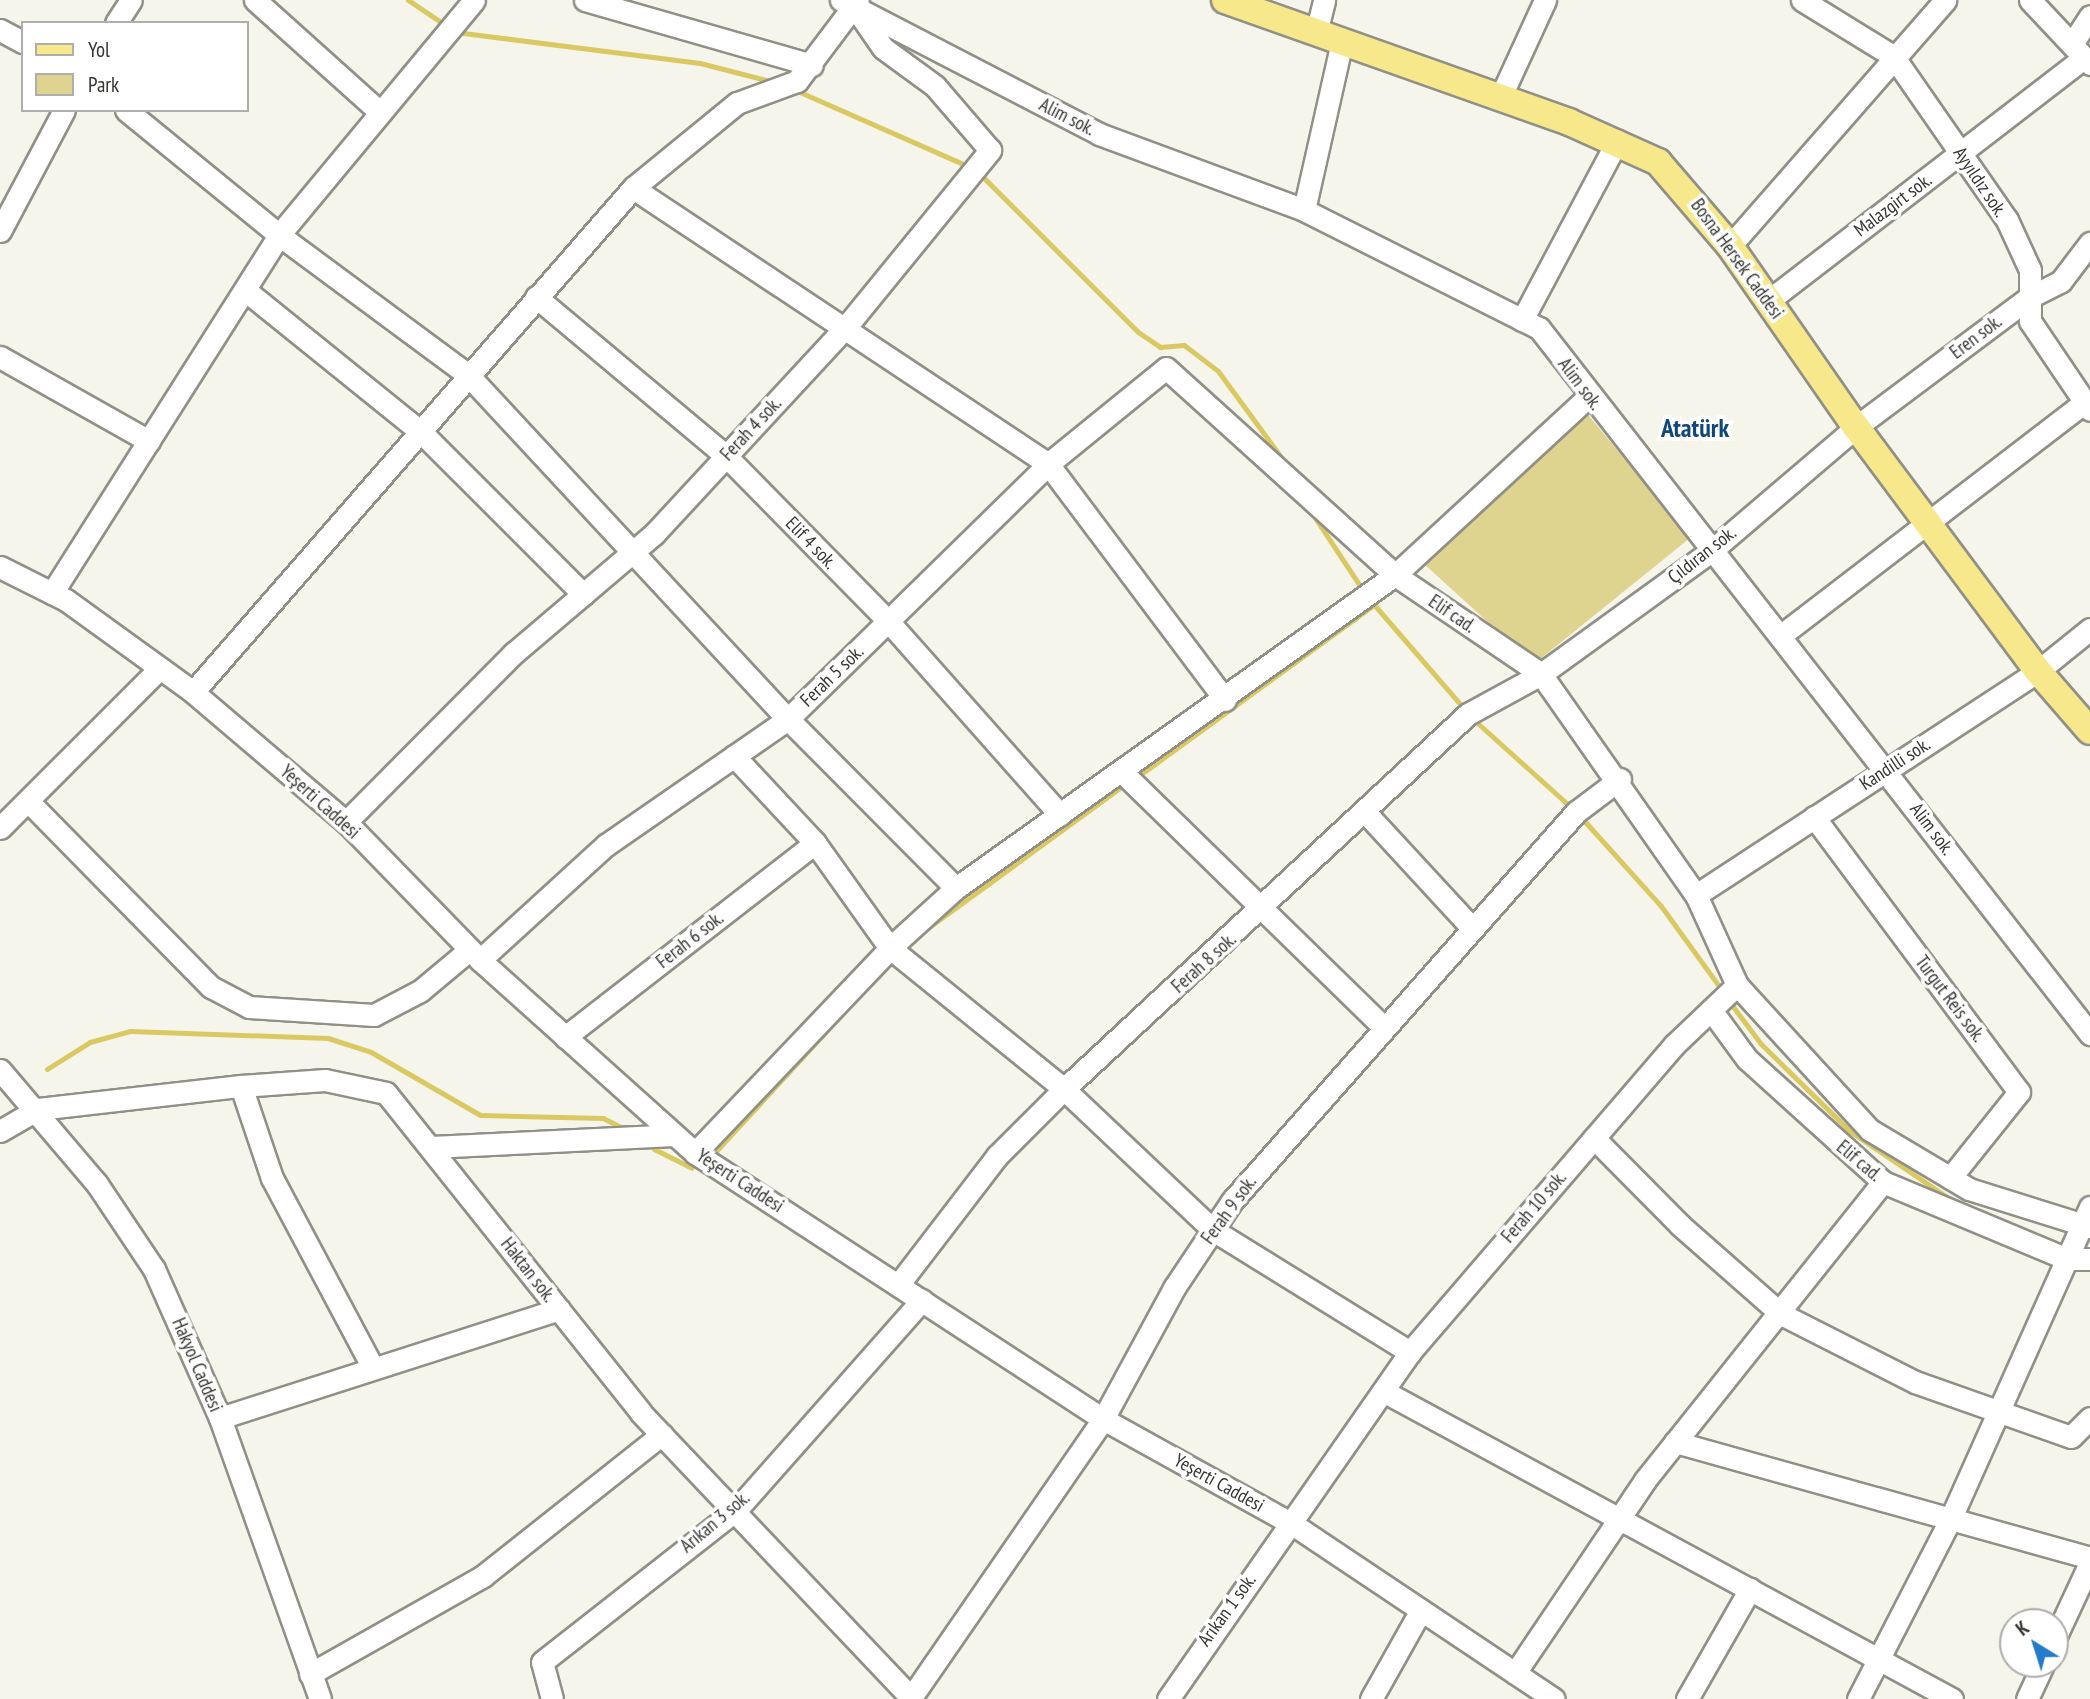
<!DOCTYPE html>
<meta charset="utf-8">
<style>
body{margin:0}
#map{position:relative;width:2090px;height:1699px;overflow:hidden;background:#f6f5eb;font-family:"PT Sans Narrow",sans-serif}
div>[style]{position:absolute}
.green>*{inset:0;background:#dfd48f}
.stream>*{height:5px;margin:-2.5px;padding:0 2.5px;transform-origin:2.5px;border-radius:2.5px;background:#dac963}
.roads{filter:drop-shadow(2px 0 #919087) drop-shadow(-2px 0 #919087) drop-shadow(0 2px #919087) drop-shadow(0 -2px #919087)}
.minor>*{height:21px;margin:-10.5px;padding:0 10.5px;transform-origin:10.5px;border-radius:10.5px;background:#fff}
.major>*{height:26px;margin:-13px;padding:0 13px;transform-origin:13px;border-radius:13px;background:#f6e88b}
span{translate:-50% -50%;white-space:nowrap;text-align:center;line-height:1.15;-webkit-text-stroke:7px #fff;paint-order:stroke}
.street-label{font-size:19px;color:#343430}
.district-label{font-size:26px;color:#104879;font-weight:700}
.legend{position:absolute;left:21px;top:21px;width:228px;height:91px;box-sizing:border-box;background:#fff;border:2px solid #aeaeac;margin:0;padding:9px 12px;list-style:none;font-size:21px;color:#343430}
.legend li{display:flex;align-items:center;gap:14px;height:35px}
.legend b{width:35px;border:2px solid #aeaeac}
.north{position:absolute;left:1999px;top:1608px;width:70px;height:70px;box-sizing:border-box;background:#fff;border:2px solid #aeaeac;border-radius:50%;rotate:322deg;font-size:19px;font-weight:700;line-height:28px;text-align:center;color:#343430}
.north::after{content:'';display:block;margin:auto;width:24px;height:32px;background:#247bc9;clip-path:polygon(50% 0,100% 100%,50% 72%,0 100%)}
</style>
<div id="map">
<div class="green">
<i style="clip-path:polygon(1585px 411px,1690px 538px,1534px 664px,1424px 564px)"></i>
</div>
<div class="stream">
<i style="left:408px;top:0;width:37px;rotate:34deg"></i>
<i style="left:463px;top:33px;width:239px;rotate:7.2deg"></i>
<i style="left:700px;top:63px;width:76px;rotate:14.4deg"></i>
<i style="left:793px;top:89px;width:193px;rotate:23.8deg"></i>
<i style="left:978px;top:172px;width:226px;rotate:45deg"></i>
<i style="left:1138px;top:332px;width:27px;rotate:34deg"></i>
<i style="left:1160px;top:347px;width:24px;rotate:-5deg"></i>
<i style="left:1184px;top:345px;width:43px;rotate:37.4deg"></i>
<i style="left:1218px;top:371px;width:115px;rotate:53.8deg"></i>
<i style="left:1308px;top:507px;width:102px;rotate:56.6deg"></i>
<i style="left:1370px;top:600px;width:147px;rotate:49.1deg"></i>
<i style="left:1473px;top:719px;width:133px;rotate:42deg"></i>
<i style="left:1137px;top:777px;width:293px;rotate:-36deg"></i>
<i style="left:1579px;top:815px;width:122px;rotate:48deg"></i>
<i style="left:1661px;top:906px;width:102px;rotate:54.1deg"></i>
<i style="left:925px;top:930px;width:246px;rotate:-36.1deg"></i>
<i style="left:1734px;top:1008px;width:45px;rotate:53.1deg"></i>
<i style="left:1761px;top:1044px;width:126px;rotate:44.4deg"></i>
<i style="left:1851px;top:1132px;width:120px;rotate:34.1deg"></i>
<i style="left:47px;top:1069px;width:51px;rotate:-32.1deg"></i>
<i style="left:90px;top:1042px;width:41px;rotate:-15.4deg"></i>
<i style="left:130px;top:1031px;width:198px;rotate:2deg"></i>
<i style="left:328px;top:1038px;width:45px;rotate:18deg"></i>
<i style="left:371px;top:1052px;width:126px;rotate:30deg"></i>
<i style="left:480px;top:1115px;width:123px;rotate:1.4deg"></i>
<i style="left:603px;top:1118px;width:25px;rotate:27deg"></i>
<i style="left:654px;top:1149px;width:42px;rotate:26.6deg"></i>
<i style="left:717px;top:1150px;width:186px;rotate:-47.4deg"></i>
</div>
<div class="roads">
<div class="minor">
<i style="left:255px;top:0;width:168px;rotate:41.9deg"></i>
<i style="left:585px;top:0;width:236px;rotate:16deg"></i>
<i style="left:841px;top:0;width:291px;rotate:27.4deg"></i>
<i style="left:1099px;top:134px;width:219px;rotate:20.3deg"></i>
<i style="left:1304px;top:210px;width:263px;rotate:26.7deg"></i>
<i style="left:1539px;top:328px;width:896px;rotate:52.03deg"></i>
<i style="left:1802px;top:0;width:107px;rotate:31.6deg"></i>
<i style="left:1893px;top:56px;width:200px;rotate:55.2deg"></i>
<i style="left:2007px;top:220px;width:55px;rotate:65.3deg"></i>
<i style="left:2030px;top:270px;width:51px;rotate:90deg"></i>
<i style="left:2030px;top:321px;width:107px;rotate:56deg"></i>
<i style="left:2030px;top:0;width:88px;rotate:46.8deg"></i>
<i style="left:116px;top:23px;width:27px;rotate:-57deg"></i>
<i style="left:0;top:30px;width:26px;rotate:28deg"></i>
<i style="left:1316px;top:33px;width:34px;rotate:-76deg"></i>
<i style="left:2072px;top:44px;width:33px;rotate:-57deg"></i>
<i style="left:1500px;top:98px;width:108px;rotate:-65.3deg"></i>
<i style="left:126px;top:110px;width:198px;rotate:39.2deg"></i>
<i style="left:279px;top:235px;width:235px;rotate:36.5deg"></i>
<i style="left:468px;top:375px;width:470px;rotate:47.1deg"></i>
<i style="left:788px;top:719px;width:238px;rotate:45.2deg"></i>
<i style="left:633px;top:188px;width:498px;rotate:33.6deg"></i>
<i style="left:1048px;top:464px;width:295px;rotate:53.1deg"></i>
<i style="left:1304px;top:210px;width:172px;rotate:-77.3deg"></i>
<i style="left:0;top:231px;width:137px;rotate:-62.1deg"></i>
<i style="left:1730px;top:246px;width:327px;rotate:-48.8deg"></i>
<i style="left:245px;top:290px;width:225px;rotate:38.9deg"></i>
<i style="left:420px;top:431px;width:231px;rotate:45deg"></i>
<i style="left:536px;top:297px;width:248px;rotate:39.9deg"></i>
<i style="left:726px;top:456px;width:231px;rotate:45.5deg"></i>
<i style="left:888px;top:621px;width:259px;rotate:48.4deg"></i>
<i style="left:1768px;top:301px;width:399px;rotate:-37.6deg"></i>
<i style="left:1522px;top:320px;width:203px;rotate:-62deg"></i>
<i style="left:0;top:357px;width:171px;rotate:29.4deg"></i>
<i style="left:0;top:567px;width:74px;rotate:26.6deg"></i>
<i style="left:66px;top:600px;width:157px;rotate:35.9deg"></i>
<i style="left:193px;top:692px;width:201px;rotate:40.4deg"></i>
<i style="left:346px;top:822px;width:192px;rotate:45.8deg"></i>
<i style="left:480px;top:960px;width:289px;rotate:41.9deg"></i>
<i style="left:695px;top:1153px;width:487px;rotate:33.1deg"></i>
<i style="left:1103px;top:1419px;width:215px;rotate:29deg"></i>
<i style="left:1291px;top:1523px;width:316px;rotate:33.8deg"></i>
<i style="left:52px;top:593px;width:424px;rotate:-57.6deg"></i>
<i style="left:279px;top:235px;width:305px;rotate:-50.3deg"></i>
<i style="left:1780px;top:636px;width:384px;rotate:-37.5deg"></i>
<i style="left:193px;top:692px;width:669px;rotate:-48.88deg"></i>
<i style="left:633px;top:188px;width:134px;rotate:-39.3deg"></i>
<i style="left:737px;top:103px;width:64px;rotate:-20.1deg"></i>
<i style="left:797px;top:81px;width:101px;rotate:-53deg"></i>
<i style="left:734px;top:756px;width:119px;rotate:47deg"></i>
<i style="left:815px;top:843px;width:129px;rotate:54.5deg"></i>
<i style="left:890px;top:948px;width:224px;rotate:39deg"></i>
<i style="left:1064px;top:1089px;width:205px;rotate:43.4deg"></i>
<i style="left:1213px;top:1230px;width:232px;rotate:31.8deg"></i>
<i style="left:1122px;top:772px;width:362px;rotate:44.3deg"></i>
<i style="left:28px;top:801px;width:261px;rotate:45.5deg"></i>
<i style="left:211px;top:987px;width:43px;rotate:27.8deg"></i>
<i style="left:249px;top:1007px;width:125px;rotate:3.7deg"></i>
<i style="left:374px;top:1015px;width:52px;rotate:-27.6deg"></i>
<i style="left:420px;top:991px;width:64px;rotate:-39.9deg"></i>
<i style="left:1365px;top:812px;width:156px;rotate:47.3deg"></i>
<i style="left:1814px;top:817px;width:343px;rotate:53.3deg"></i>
<i style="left:2019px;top:1092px;width:110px;rotate:128.7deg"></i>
<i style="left:346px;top:822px;width:238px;rotate:-45.2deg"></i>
<i style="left:514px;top:653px;width:184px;rotate:-40.4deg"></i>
<i style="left:654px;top:534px;width:281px;rotate:-47.2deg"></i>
<i style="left:845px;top:328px;width:230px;rotate:-50.8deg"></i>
<i style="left:990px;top:150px;width:84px;rotate:-130.7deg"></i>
<i style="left:935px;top:86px;width:64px;rotate:-143.8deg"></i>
<i style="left:883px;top:48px;width:47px;rotate:-124.7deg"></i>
<i style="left:0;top:828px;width:226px;rotate:-45deg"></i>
<i style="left:1696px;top:895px;width:409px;rotate:-33.2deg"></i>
<i style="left:2038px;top:671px;width:67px;rotate:-38.9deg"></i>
<i style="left:480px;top:960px;width:171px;rotate:-42.4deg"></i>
<i style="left:606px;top:845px;width:221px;rotate:-34.7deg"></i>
<i style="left:788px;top:719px;width:364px;rotate:-44.4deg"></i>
<i style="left:1048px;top:464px;width:152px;rotate:-39.1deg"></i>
<i style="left:1166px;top:368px;width:309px;rotate:42.1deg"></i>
<i style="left:1395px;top:575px;width:176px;rotate:34.1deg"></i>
<i style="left:1541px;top:674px;width:270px;rotate:55deg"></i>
<i style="left:1696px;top:895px;width:99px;rotate:65.5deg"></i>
<i style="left:1737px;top:985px;width:197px;rotate:47.5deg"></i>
<i style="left:1870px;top:1130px;width:115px;rotate:30.8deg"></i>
<i style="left:1969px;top:1189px;width:127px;rotate:17.4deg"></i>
<i style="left:1711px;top:1010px;width:61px;rotate:53.7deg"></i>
<i style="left:1747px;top:1059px;width:183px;rotate:42.1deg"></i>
<i style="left:1883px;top:1182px;width:199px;rotate:22.7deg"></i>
<i style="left:2067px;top:1259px;width:23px"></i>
<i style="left:565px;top:1037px;width:316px;rotate:-37.8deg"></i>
<i style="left:0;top:1070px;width:150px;rotate:49.6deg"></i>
<i style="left:97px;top:1184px;width:102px;rotate:56.2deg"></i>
<i style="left:154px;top:1269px;width:163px;rotate:66.1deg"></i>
<i style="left:220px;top:1418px;width:298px;rotate:70.4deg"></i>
<i style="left:241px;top:1086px;width:97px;rotate:71.4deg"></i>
<i style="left:272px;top:1178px;width:215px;rotate:62deg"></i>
<i style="left:0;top:1131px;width:44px;rotate:-30.1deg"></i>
<i style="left:38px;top:1109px;width:204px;rotate:-6.5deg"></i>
<i style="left:241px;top:1086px;width:84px;rotate:-4.1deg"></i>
<i style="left:325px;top:1080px;width:62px;rotate:12deg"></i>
<i style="left:386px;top:1093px;width:409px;rotate:51.4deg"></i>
<i style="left:641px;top:1413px;width:394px;rotate:46.5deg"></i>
<i style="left:1594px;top:1138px;width:122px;rotate:45.3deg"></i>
<i style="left:1680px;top:1225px;width:135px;rotate:41.4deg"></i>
<i style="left:1781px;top:1314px;width:150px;rotate:26.9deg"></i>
<i style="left:1915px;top:1382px;width:165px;rotate:19.4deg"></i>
<i style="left:2071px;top:1437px;width:27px;rotate:-45deg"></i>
<i style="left:431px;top:1147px;width:243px;rotate:-2.8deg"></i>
<i style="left:695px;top:1153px;width:283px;rotate:-46.4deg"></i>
<i style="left:890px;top:948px;width:89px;rotate:-42.3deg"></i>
<i style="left:956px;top:888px;width:539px;rotate:-35.49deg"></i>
<i style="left:1395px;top:575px;width:264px;rotate:-42.7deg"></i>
<i style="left:898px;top:1285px;width:163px;rotate:-52.5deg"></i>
<i style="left:997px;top:1156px;width:95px;rotate:-45deg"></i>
<i style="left:1064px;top:1089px;width:551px;rotate:-42.87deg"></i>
<i style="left:1468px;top:714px;width:83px;rotate:-28.7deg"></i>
<i style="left:1541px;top:674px;width:210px;rotate:-35.9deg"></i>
<i style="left:1711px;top:551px;width:191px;rotate:-40.5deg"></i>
<i style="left:1856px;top:427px;width:217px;rotate:-36.8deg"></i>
<i style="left:2030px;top:297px;width:35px;rotate:-27deg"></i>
<i style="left:2061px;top:281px;width:48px;rotate:-52.7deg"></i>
<i style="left:1383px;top:1391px;width:647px;rotate:28.43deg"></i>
<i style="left:220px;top:1418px;width:356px;rotate:-17.8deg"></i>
<i style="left:1675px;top:1442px;width:431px;rotate:15.6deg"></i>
<i style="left:2055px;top:1638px;width:83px;rotate:-65deg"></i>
<i style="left:1515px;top:1673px;width:233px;rotate:-56deg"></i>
<i style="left:1645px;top:1480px;width:381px;rotate:-51.4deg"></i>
<i style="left:310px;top:1674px;width:199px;rotate:-29.5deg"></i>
<i style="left:483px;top:1576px;width:228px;rotate:-38.4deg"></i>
<i style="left:552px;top:1699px;width:38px;rotate:-105deg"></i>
<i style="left:542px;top:1662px;width:248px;rotate:-38.1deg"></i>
<i style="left:737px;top:1509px;width:279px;rotate:-48.5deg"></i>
<i style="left:910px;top:1699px;width:340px;rotate:-55.4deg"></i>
<i style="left:1103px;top:1419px;width:149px;rotate:-61.5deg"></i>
<i style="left:1174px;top:1288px;width:105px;rotate:-56.3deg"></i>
<i style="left:1232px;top:1201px;width:519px;rotate:-48.51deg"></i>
<i style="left:1576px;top:812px;width:55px;rotate:-36.9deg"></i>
<i style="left:1168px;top:1699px;width:423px;rotate:-55.1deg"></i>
<i style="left:1410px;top:1352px;width:405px;rotate:-49.3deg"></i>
<i style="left:1674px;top:1045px;width:87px;rotate:-43.6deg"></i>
<i style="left:1371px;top:1699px;width:102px;rotate:-60.7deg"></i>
<i style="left:1687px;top:1699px;width:127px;rotate:-60.2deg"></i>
<i style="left:1858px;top:1699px;width:201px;rotate:-62.8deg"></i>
<i style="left:1950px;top:1520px;width:343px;rotate:-65.9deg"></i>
<i style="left:2027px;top:1699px;width:38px;rotate:-65deg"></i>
</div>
<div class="major">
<i style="left:1225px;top:0;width:365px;rotate:19.5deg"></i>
<i style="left:1569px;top:122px;width:98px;rotate:24.2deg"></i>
<i style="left:1658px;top:162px;width:111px;rotate:49.4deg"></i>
<i style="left:1730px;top:246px;width:221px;rotate:55.2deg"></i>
<i style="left:1856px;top:427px;width:304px;rotate:53.3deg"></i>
<i style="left:2038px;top:671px;width:79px;rotate:49.1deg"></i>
</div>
</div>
<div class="street-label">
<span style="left:1067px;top:117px;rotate:27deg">Alim sok.</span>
<span style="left:1980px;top:182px;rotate:56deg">Ayyıldız sok.</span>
<span style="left:1893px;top:205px;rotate:-37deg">Malazgirt sok.</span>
<span style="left:1737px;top:259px;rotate:54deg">Bosna Hersek Caddesi</span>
<span style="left:1976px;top:337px;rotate:-37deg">Eren sok.</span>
<span style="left:1580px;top:384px;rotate:53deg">Alim sok.</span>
<span style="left:751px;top:429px;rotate:-47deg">Ferah 4 sok.</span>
<span style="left:811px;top:543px;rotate:46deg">Elif 4 sok.</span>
<span style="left:1702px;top:555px;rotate:-38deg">Çıldıran sok.</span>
<span style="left:1452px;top:614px;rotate:34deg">Elif cad.</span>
<span style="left:832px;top:676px;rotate:-44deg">Ferah 5 sok.</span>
<span style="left:1895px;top:764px;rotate:-33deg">Kandilli sok.</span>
<span style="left:320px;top:802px;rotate:42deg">Yeşerti Caddesi</span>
<span style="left:1932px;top:829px;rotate:53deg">Alim sok.</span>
<span style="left:690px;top:940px;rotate:-38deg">Ferah 6 sok.</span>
<span style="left:1204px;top:963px;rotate:-42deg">Ferah 8 sok.</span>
<span style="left:1950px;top:999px;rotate:53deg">Turgut Reis sok.</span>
<span style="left:1859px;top:1161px;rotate:40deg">Elif cad.</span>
<span style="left:740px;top:1181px;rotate:33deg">Yeşerti Caddesi</span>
<span style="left:1534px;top:1207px;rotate:-49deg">Ferah 10 sok.</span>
<span style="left:1229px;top:1210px;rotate:-54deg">Ferah 9 sok.</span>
<span style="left:528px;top:1270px;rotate:52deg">Haktan sok.</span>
<span style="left:197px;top:1365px;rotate:67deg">Hakyol Caddesi</span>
<span style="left:1219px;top:1483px;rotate:29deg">Yeşerti Caddesi</span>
<span style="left:715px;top:1522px;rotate:-40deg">Arıkan 3 sok.</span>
<span style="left:1227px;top:1610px;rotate:-54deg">Arıkan 1 sok.</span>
</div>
<div class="district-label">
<span style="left:1695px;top:428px">Atatürk</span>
</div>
<ul class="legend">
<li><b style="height:9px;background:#f6e88b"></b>Yol</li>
<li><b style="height:19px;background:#dfd48f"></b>Park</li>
</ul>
<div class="north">K</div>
</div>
